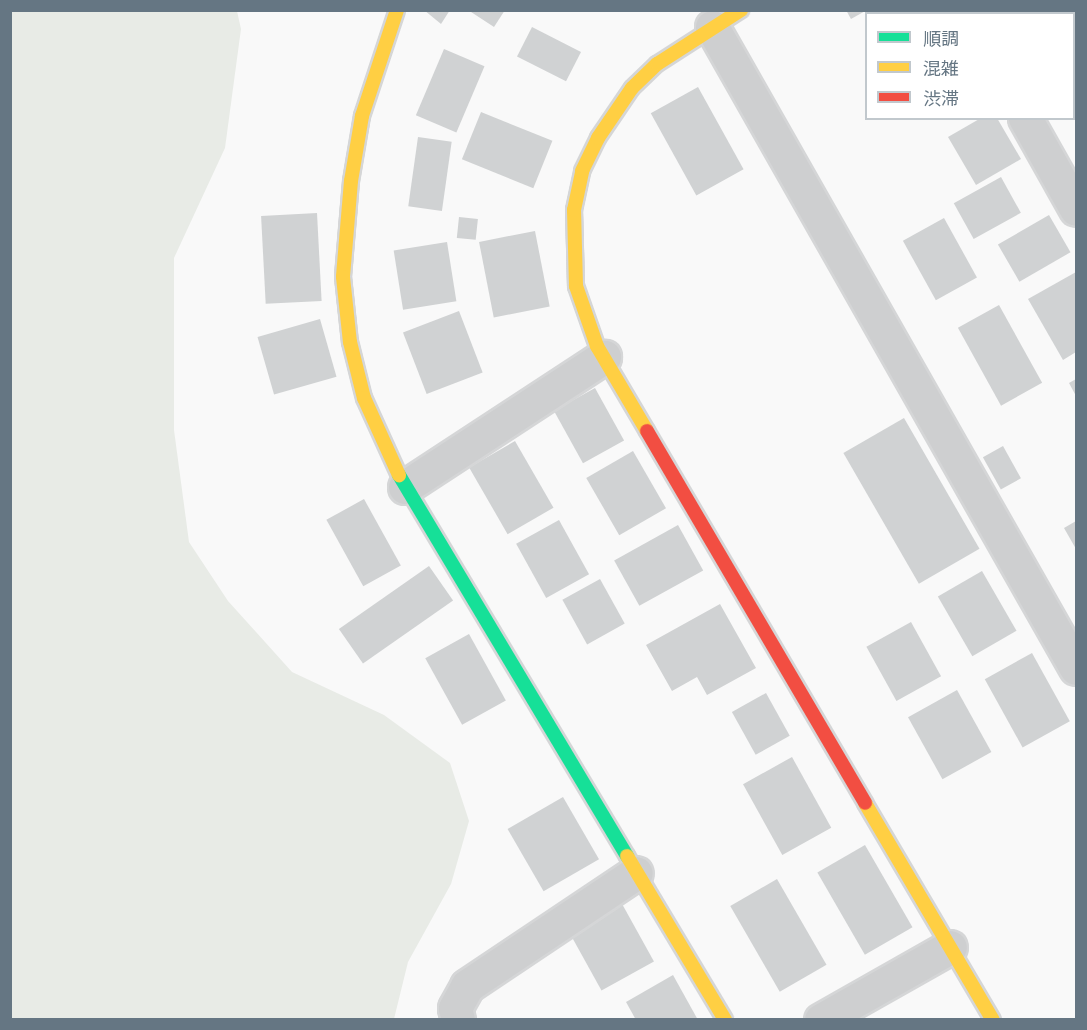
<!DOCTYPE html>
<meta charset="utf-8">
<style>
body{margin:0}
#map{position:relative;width:1087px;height:1030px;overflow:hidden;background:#f9f9f9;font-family:Cabin,"Noto Sans JP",sans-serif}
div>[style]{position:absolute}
.green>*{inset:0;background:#e8ebe6}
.building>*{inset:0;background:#d0d2d3;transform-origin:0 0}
.roads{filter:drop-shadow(2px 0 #d5d6d7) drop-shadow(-2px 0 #d5d6d7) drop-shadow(0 2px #d5d6d7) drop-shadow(0 -2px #d5d6d7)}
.street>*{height:33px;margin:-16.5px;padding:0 16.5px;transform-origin:16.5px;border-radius:16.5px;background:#cecfd0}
.fast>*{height:14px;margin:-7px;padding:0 7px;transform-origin:7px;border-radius:7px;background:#16e098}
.slow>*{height:14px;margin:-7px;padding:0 7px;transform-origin:7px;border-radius:7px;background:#ffcf43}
.jam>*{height:14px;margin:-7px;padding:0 7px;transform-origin:7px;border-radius:7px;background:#f24e42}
span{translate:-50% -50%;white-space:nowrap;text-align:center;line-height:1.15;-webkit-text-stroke:6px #fff;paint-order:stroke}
.frame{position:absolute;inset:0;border:12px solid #657683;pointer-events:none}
.legend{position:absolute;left:865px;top:12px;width:210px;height:108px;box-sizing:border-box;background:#fff;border:2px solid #c1c8cd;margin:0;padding:8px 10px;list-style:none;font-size:18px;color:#657683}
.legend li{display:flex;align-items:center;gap:12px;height:30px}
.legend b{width:30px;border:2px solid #c1c8cd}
</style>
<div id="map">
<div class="green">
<i style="clip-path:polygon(10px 11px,237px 11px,241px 29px,225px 148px,174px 258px,174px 430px,189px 542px,228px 601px,292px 672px,384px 715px,450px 763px,469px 821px,451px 884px,408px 962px,394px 1019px,11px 1019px)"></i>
</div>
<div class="building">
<i style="clip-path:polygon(424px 10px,450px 10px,441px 24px)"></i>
<i style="clip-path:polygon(468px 10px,505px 10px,494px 27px)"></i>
<i style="clip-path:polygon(846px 10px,867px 10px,851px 19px)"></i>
<i style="clip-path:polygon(883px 10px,917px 10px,911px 14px)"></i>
<i style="clip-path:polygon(1032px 10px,1076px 10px,1076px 67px,1074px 69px,1074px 14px)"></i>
<i style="left:532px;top:27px;width:55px;height:33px;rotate:27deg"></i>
<i style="left:444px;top:49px;width:44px;height:72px;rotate:23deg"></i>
<i style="left:698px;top:87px;width:94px;height:54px;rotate:61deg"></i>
<i style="left:481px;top:112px;width:77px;height:51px;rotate:22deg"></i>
<i style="clip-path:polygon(981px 118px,997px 118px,1021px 159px,976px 185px,948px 137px)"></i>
<i style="left:418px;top:137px;width:34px;height:70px;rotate:8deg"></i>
<i style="left:1001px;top:177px;width:41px;height:54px;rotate:61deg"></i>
<i style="left:317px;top:213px;width:88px;height:56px;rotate:87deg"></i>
<i style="left:1049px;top:215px;width:43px;height:59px;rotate:60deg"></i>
<i style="left:459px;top:217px;width:19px;height:21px;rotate:6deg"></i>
<i style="left:944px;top:218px;width:68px;height:47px;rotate:61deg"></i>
<i style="left:535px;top:231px;width:77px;height:57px;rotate:79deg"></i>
<i style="left:447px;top:242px;width:60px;height:54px;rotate:81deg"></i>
<i style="clip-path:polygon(1076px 272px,1076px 352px,1063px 360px,1028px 299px)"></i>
<i style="left:999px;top:305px;width:89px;height:47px;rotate:61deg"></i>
<i style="left:459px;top:311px;width:66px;height:60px;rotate:69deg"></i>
<i style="left:320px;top:319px;width:60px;height:65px;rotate:74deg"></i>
<i style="clip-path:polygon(1076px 379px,1076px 396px,1069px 383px)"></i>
<i style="left:595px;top:388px;width:60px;height:47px;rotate:61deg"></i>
<i style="left:904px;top:418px;width:151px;height:70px;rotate:60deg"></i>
<i style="left:515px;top:441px;width:77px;height:53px;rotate:60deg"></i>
<i style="left:1003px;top:446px;width:37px;height:23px;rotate:61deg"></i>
<i style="left:633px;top:451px;width:66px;height:54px;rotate:60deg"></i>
<i style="left:364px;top:499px;width:76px;height:43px;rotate:61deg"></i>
<i style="left:559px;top:520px;width:62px;height:49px;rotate:61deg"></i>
<i style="clip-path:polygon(1076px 521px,1076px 549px,1064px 528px)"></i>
<i style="left:678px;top:525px;width:52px;height:73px;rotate:61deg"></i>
<i style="left:429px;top:566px;width:42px;height:110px;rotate:55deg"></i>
<i style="left:982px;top:571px;width:69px;height:51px;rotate:60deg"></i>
<i style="left:600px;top:579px;width:51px;height:43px;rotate:61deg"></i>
<i style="clip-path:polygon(720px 604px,756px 668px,707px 695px,697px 677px,672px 691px,646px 645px)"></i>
<i style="left:911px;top:622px;width:62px;height:51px;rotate:61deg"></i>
<i style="left:469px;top:634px;width:76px;height:50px;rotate:61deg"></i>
<i style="left:1032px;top:653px;width:78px;height:54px;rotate:61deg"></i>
<i style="left:957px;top:690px;width:71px;height:56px;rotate:61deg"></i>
<i style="left:766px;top:693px;width:49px;height:39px;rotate:61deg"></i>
<i style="left:792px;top:757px;width:81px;height:56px;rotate:61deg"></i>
<i style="left:563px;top:797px;width:72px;height:64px;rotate:60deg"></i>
<i style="left:865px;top:845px;width:95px;height:55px;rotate:60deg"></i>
<i style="left:777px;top:879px;width:99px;height:54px;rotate:60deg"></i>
<i style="left:621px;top:902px;width:68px;height:60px;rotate:61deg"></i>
<i style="clip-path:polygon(673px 975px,698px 1020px,636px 1020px,626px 1002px)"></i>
</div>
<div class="roads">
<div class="street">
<i style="left:963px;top:10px;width:4px;rotate:76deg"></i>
<i style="left:712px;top:27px;width:737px;rotate:60.41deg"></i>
<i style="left:1025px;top:118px;width:104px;rotate:60.7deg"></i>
<i style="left:405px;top:487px;width:238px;rotate:-33.2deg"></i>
<i style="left:458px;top:1020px;width:12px;rotate:-104deg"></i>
<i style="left:455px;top:1008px;width:25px;rotate:-61deg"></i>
<i style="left:467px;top:986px;width:203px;rotate:-33.8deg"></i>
<i style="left:821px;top:1020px;width:148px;rotate:-29.5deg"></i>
</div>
<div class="fast">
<i style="left:399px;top:475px;width:444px;rotate:59.1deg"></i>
</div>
<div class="slow">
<i style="left:397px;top:10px;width:112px;rotate:108.3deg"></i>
<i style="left:362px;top:116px;width:66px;rotate:99.6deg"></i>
<i style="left:351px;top:181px;width:96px;rotate:94.8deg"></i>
<i style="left:343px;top:277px;width:65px;rotate:83.9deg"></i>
<i style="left:350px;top:342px;width:58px;rotate:76deg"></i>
<i style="left:364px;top:398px;width:85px;rotate:65.6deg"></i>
<i style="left:647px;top:431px;width:99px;rotate:-120.5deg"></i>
<i style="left:597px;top:346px;width:64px;rotate:-109.3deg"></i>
<i style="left:576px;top:286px;width:76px;rotate:-91.5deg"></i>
<i style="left:574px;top:210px;width:40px;rotate:-78deg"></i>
<i style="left:582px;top:171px;width:37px;rotate:-64deg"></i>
<i style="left:598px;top:138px;width:60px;rotate:-55.8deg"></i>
<i style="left:632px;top:88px;width:35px;rotate:-44deg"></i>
<i style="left:657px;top:64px;width:100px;rotate:-32.7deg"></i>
<i style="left:865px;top:803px;width:252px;rotate:59.5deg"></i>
<i style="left:627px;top:856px;width:191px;rotate:59.1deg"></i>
</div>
<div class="jam">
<i style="left:647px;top:431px;width:431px;rotate:59.6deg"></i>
</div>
</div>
<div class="frame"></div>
<ul class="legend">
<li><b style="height:8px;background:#16e098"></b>順調</li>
<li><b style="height:8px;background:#ffcf43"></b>混雑</li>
<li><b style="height:8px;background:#f24e42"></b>渋滞</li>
</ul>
</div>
